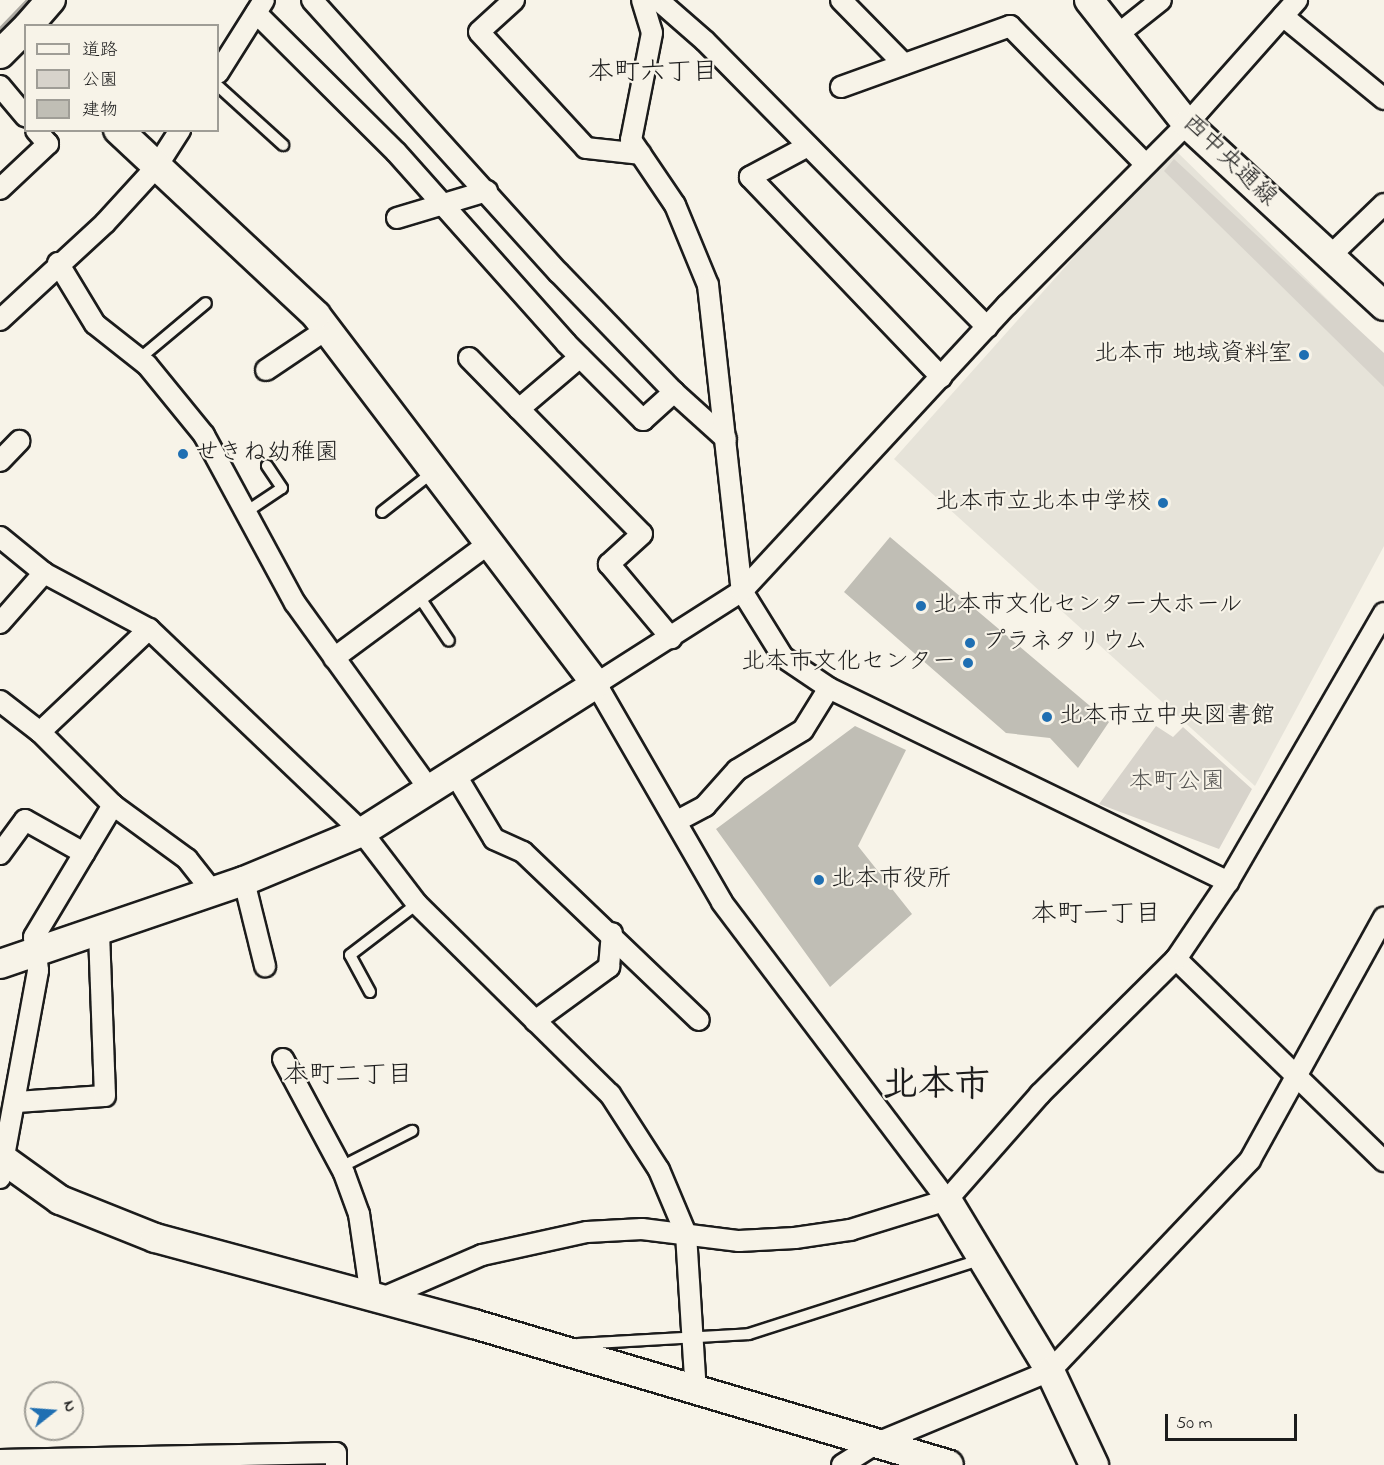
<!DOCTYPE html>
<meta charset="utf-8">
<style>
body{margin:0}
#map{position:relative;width:1384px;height:1465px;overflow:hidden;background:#f7f3e8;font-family:"Indie Flower","Klee One",sans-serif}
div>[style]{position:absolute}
.built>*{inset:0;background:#e6e3d9}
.green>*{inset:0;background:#d7d3cb}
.stream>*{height:5px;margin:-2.5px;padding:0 2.5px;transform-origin:2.5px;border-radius:2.5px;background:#aca9a2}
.building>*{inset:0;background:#c0beb5}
.roads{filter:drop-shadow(2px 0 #1c1c1c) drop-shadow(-2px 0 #1c1c1c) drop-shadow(0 2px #1c1c1c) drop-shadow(0 -2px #1c1c1c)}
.lane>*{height:10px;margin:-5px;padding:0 5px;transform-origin:5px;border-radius:5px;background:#f7f3e8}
.street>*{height:20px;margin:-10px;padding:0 10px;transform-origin:10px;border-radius:10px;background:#f7f3e8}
.secondary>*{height:28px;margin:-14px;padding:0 14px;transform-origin:14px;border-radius:14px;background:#f7f3e8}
.dots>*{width:16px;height:16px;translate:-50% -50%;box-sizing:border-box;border:3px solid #f7f3e8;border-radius:50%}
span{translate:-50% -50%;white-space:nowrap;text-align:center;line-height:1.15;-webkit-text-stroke:4.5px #f7f3e8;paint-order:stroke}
.street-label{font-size:24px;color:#1c1c1c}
.poi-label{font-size:24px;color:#1c1c1c}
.right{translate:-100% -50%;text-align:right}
.left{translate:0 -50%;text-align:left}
.park-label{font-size:24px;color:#545351}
.neighbourhood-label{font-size:26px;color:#1c1c1c}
.town-label{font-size:36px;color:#1c1c1c;font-weight:700}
.legend{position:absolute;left:24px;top:24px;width:195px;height:108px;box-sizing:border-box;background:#f7f3e8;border:2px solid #9f9d96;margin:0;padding:8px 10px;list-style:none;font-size:18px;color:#1c1c1c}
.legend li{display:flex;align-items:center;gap:12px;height:30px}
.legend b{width:30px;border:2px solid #9f9d96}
.north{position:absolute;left:24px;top:1381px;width:60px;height:60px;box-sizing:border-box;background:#f7f3e8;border:2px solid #9f9d96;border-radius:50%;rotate:73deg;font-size:16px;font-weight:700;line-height:24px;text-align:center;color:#1c1c1c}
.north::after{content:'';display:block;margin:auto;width:21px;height:27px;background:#1f6fb2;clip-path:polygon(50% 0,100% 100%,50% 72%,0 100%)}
.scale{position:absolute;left:1165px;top:1414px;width:132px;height:27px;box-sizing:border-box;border:3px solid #1c1c1c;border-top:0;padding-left:8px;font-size:18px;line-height:21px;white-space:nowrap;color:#1c1c1c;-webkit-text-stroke:4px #f7f3e8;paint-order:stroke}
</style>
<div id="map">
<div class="built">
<i style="clip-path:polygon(1172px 147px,1384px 355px,1384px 546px,1255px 786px,894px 459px)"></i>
</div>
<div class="green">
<i style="clip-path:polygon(1174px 159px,1384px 353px,1384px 387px,1164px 171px)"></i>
<i style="clip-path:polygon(1156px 726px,1173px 737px,1183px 727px,1252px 789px,1219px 849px,1099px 804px)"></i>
</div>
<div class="stream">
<i style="left:0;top:29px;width:40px;rotate:-46deg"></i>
</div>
<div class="building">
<i style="clip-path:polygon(890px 537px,1109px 722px,1078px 768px,1050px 738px,1006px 733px,844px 592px)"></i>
<i style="clip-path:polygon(855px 726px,906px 750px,858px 846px,912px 914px,830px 987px,716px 829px)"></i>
</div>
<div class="roads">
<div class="lane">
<i style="left:218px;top:86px;width:88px;rotate:42.2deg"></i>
<i style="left:139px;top:359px;width:87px;rotate:-39.9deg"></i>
<i style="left:246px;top:512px;width:43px;rotate:-33.7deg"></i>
<i style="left:282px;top:488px;width:27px;rotate:-124deg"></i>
<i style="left:382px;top:512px;width:65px;rotate:-38.1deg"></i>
<i style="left:418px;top:595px;width:55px;rotate:56deg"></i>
<i style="left:370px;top:992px;width:42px;rotate:-118.4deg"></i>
<i style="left:350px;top:955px;width:84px;rotate:-37.3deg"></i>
<i style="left:341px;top:1167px;width:80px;rotate:-26.9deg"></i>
<i style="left:578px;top:1344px;width:171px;rotate:-3.3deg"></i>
<i style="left:749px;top:1334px;width:245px;rotate:-17.8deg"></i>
</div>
<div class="street">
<i style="left:312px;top:0;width:368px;rotate:47.9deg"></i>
<i style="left:559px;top:273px;width:165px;rotate:46deg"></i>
<i style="left:674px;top:392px;width:70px;rotate:42.1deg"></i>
<i style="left:514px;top:0;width:47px;rotate:137.6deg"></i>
<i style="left:479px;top:32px;width:158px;rotate:47.3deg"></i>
<i style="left:586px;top:148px;width:55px;rotate:6.2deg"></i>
<i style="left:642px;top:0;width:34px;rotate:73deg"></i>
<i style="left:652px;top:33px;width:109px;rotate:101.1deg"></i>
<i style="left:631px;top:140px;width:78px;rotate:55.9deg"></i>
<i style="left:675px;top:205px;width:87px;rotate:67.6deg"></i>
<i style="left:708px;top:285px;width:308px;rotate:83.7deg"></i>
<i style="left:742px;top:591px;width:78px;rotate:58.2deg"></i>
<i style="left:783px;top:657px;width:55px;rotate:34deg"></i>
<i style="left:829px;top:688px;width:444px;rotate:25.9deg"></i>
<i style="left:658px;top:0;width:62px;rotate:41.1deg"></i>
<i style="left:705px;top:41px;width:402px;rotate:45.4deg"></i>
<i style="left:841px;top:0;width:90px;rotate:45.5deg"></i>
<i style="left:256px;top:13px;width:197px;rotate:44.8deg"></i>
<i style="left:396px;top:152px;width:256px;rotate:48.3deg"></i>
<i style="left:566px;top:343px;width:109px;rotate:45deg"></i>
<i style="left:643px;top:420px;width:42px;rotate:-42.1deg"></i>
<i style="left:1283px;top:16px;width:131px;rotate:39.4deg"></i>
<i style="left:1117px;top:35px;width:56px;rotate:-38.5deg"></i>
<i style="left:218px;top:73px;width:86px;rotate:-57.8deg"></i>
<i style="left:0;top:86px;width:40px;rotate:50deg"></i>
<i style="left:841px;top:87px;width:180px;rotate:-19.8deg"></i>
<i style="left:1010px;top:26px;width:194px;rotate:45.6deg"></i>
<i style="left:808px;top:146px;width:66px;rotate:151.9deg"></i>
<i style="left:750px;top:177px;width:277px;rotate:46.3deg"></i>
<i style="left:0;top:189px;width:66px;rotate:-43.2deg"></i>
<i style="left:48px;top:144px;width:18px;rotate:-131deg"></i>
<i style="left:397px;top:218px;width:94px;rotate:-16.7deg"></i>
<i style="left:1330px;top:256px;width:75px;rotate:-43.9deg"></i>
<i style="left:58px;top:263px;width:71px;rotate:58.8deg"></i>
<i style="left:95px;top:324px;width:66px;rotate:38.3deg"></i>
<i style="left:147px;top:365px;width:90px;rotate:50.8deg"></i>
<i style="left:204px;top:435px;width:191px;rotate:61.6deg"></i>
<i style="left:295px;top:603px;width:231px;rotate:54.2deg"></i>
<i style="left:0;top:320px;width:143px;rotate:-42.7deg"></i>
<i style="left:105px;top:223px;width:77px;rotate:-47.6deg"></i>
<i style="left:157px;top:166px;width:43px;rotate:-57.4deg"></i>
<i style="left:469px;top:358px;width:71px;rotate:45.6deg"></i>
<i style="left:519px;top:409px;width:80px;rotate:-40.4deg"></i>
<i style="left:266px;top:370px;width:73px;rotate:-33.9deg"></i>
<i style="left:519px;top:409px;width:175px;rotate:45.5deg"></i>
<i style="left:642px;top:534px;width:45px;rotate:137.7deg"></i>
<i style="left:609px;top:564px;width:97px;rotate:50deg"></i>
<i style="left:0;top:461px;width:28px;rotate:-46deg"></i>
<i style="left:0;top:537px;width:57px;rotate:39.3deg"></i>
<i style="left:44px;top:573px;width:119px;rotate:28.1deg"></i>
<i style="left:149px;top:629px;width:294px;rotate:43.6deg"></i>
<i style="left:362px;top:832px;width:91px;rotate:52.6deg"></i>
<i style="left:417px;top:904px;width:271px;rotate:44.6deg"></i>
<i style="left:610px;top:1094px;width:90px;rotate:57.2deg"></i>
<i style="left:659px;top:1170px;width:69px;rotate:67.1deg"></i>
<i style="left:686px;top:1234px;width:158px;rotate:86.4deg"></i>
<i style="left:0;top:623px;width:67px;rotate:-48.7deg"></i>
<i style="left:334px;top:658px;width:192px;rotate:-36.5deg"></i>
<i style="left:0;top:701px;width:51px;rotate:37.8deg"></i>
<i style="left:40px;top:732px;width:103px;rotate:45deg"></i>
<i style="left:113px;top:805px;width:92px;rotate:36.1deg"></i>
<i style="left:187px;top:859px;width:42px;rotate:51.8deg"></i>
<i style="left:40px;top:732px;width:150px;rotate:-43.4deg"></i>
<i style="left:455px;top:774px;width:76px;rotate:59deg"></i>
<i style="left:494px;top:839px;width:32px;rotate:24deg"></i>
<i style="left:523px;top:852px;width:243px;rotate:43.7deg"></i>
<i style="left:677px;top:821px;width:32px;rotate:-28deg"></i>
<i style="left:705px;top:806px;width:48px;rotate:-48.4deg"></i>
<i style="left:737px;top:770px;width:77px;rotate:-31.2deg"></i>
<i style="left:803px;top:730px;width:49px;rotate:-58.2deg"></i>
<i style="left:0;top:854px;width:42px;rotate:-53.7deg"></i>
<i style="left:25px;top:820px;width:68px;rotate:29.2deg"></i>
<i style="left:244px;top:881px;width:88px;rotate:76.1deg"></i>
<i style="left:1176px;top:959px;width:290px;rotate:44.2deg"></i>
<i style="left:535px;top:1021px;width:92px;rotate:-36.1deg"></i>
<i style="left:609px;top:967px;width:34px;rotate:-85deg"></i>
<i style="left:283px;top:1059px;width:129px;rotate:61.8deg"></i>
<i style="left:344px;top:1173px;width:44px;rotate:69.9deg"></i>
<i style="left:359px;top:1214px;width:76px;rotate:81.7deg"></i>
<i style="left:370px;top:1289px;width:14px;rotate:54deg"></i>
<i style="left:378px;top:1300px;width:113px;rotate:-23.4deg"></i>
<i style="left:482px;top:1255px;width:107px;rotate:-12.4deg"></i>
<i style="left:587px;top:1232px;width:55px;rotate:-3.1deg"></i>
<i style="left:642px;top:1229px;width:98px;rotate:7.1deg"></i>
<i style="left:739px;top:1241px;width:56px;rotate:-3.1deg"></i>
<i style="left:795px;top:1238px;width:56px;rotate:-8.3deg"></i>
<i style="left:850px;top:1230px;width:102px;rotate:-17.2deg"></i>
<i style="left:947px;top:1200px;width:141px;rotate:-48.7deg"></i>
<i style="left:1040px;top:1094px;width:192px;rotate:-44.8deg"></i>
<i style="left:1176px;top:959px;width:93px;rotate:-56deg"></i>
<i style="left:1228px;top:882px;width:311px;rotate:-59.9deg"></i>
<i style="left:16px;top:1102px;width:89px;rotate:-3.9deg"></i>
<i style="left:105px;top:1096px;width:165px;rotate:-92.1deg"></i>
<i style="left:0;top:1178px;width:211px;rotate:-79.6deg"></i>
<i style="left:38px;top:970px;width:33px;rotate:-97deg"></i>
<i style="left:34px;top:937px;width:154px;rotate:-59.1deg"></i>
<i style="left:947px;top:1200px;width:373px;rotate:-127.1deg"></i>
<i style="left:722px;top:902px;width:252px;rotate:-120deg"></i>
<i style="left:596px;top:684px;width:173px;rotate:-32.5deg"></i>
<i style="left:742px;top:591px;width:390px;rotate:-47.2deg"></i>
<i style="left:1007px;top:305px;width:255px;rotate:-45.2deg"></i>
<i style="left:1187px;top:124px;width:166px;rotate:-48.4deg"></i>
<i style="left:0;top:1460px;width:336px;rotate:-1.2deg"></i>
<i style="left:336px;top:1453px;width:12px;rotate:90deg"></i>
<i style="left:842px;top:1465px;width:41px;rotate:-32.2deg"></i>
<i style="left:877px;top:1443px;width:187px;rotate:-22.6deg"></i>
<i style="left:1050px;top:1371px;width:291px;rotate:-46.5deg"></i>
<i style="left:1250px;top:1160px;width:277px;rotate:-61.1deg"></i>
</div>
<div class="secondary">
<i style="left:1089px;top:0;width:158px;rotate:51.7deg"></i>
<i style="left:1187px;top:124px;width:268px;rotate:42.7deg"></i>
<i style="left:28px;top:26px;width:35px;rotate:-49deg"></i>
<i style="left:0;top:54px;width:37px;rotate:-45deg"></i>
<i style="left:0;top:964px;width:258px;rotate:-18.8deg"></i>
<i style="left:244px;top:881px;width:128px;rotate:-22.6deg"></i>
<i style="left:362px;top:832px;width:277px;rotate:-32.3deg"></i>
<i style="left:596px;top:684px;width:463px;rotate:-127.2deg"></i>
<i style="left:316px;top:315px;width:271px;rotate:-136.9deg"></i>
<i style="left:0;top:1157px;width:74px;rotate:35.6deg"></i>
<i style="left:60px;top:1200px;width:102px;rotate:21.8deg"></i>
<i style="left:155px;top:1238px;width:330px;rotate:15.1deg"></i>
<i style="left:474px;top:1324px;width:495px;rotate:16.5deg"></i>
<i style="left:947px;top:1200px;width:200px;rotate:58.9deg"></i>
<i style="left:1050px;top:1371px;width:104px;rotate:64.9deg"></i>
</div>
</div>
<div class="dots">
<i style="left:1304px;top:355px;background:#1f6fb2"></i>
<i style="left:183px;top:454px;background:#1f6fb2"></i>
<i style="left:1163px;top:503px;background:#1f6fb2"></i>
<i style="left:921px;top:606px;background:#1f6fb2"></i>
<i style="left:970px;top:643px;background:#1f6fb2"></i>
<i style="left:968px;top:663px;background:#1f6fb2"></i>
<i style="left:1047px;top:717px;background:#1f6fb2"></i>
<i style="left:819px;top:880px;background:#1f6fb2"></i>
</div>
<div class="street-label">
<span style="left:1229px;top:161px;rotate:44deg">西中央通線</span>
</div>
<div class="poi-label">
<span class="right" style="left:1292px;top:355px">北本市 地域資料室</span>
<span class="left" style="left:195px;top:454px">せきね幼稚園</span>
<span class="right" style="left:1151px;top:503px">北本市立北本中学校</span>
<span class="left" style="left:933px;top:606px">北本市文化センター大ホール</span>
<span class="left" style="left:982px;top:643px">プラネタリウム</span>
<span class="right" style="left:956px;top:663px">北本市文化センター</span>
<span class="left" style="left:1059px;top:717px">北本市立中央図書館</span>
<span class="left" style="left:831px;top:880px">北本市役所</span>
</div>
<div class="park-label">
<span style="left:1177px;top:783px">本町公園</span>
</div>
<div class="neighbourhood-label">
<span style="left:653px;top:74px">本町六丁目</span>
<span style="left:1096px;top:916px">本町一丁目</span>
<span style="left:348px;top:1077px">本町二丁目</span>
</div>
<div class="town-label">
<span style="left:936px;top:1087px">北本市</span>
</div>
<ul class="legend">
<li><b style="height:8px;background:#f7f3e8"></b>道路</li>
<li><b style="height:16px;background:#d7d3cb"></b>公園</li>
<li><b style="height:16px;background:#c0beb5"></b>建物</li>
</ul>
<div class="north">N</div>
<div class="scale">50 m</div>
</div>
